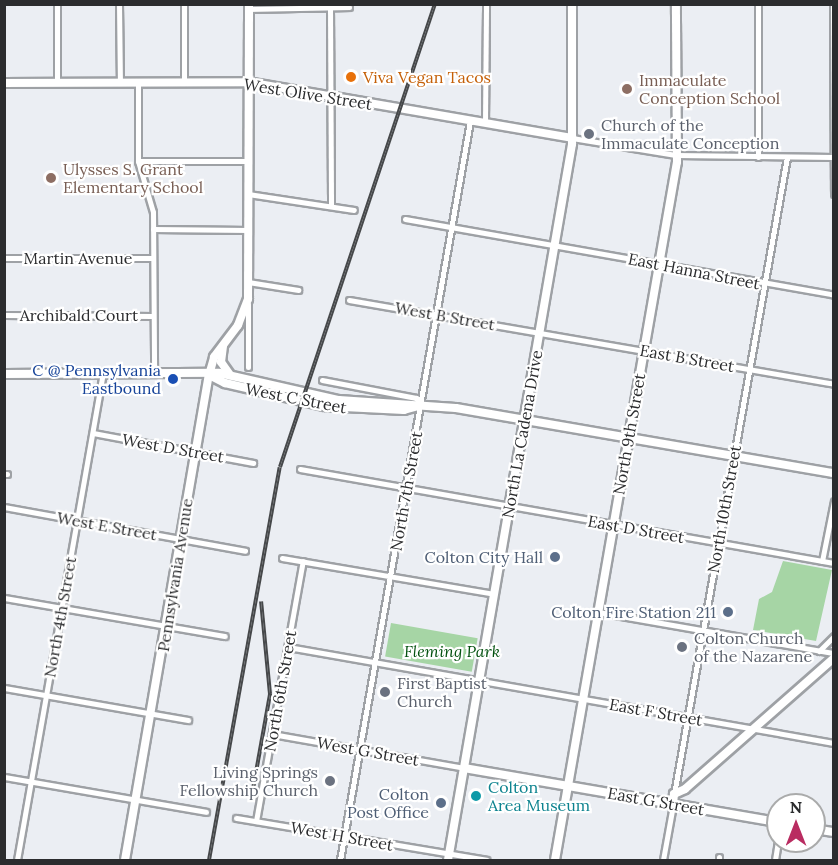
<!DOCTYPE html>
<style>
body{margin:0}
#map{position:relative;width:838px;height:865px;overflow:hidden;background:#ebeef3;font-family:Lora,serif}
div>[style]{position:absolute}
.green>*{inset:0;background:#a6d5a5;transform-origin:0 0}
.roads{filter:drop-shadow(2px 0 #9ea1a5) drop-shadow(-2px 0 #9ea1a5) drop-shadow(0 2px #9ea1a5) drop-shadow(0 -2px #9ea1a5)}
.street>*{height:5px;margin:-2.5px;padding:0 2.5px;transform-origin:2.5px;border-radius:2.5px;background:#fff}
.secondary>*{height:8px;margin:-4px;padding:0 4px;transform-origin:4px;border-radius:4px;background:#fff}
.rail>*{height:4px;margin-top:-2px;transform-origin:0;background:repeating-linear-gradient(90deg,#fff 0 4.5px,#46484a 0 9px);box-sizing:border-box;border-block:2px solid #46484a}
.dots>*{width:16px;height:16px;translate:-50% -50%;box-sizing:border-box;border:3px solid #fff;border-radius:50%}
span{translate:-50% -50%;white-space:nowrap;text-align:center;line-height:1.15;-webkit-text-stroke:4.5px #fff;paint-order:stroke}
.food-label{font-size:16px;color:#c56008}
.left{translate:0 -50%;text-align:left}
.education-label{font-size:16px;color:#785e54}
.street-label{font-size:16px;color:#2b2c2e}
.worship-label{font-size:16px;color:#5b616d}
.right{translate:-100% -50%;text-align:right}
.transit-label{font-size:16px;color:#164399}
.service-label{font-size:16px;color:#4e5e75}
.park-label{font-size:16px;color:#045210;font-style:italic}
.culture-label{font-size:16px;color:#0d838f}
.frame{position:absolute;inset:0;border:6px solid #2b2c2e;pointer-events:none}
.north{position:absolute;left:766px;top:793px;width:60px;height:60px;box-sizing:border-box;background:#fff;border:2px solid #aaabab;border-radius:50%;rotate:0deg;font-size:16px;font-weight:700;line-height:24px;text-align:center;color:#2b2c2e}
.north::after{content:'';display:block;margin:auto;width:21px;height:27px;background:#b92c61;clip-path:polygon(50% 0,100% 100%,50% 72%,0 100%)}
</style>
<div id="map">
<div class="green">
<i style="clip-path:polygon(783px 561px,832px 570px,816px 641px,753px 630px,759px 599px,772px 592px)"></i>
<i style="left:391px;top:623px;width:88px;height:34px;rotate:10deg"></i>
</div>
<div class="roads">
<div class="street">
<i style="left:119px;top:4px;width:78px;rotate:89.3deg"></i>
<i style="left:833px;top:4px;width:190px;rotate:89.7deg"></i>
<i style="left:330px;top:8px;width:198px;rotate:89.7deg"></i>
<i style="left:249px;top:9px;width:100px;rotate:-1.1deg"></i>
<i style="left:138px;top:82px;width:79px;rotate:90deg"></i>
<i style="left:138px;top:161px;width:53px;rotate:73.6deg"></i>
<i style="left:153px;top:212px;width:162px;rotate:89.6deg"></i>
<i style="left:57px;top:83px;width:79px;rotate:-90deg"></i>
<i style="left:184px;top:83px;width:79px;rotate:-90deg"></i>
<i style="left:485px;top:123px;width:119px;rotate:-89.5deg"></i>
<i style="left:572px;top:138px;width:105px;rotate:9.3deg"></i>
<i style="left:676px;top:155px;width:157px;rotate:0.7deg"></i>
<i style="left:758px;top:157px;width:153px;rotate:-90deg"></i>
<i style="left:138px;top:161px;width:111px"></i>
<i style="left:248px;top:194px;width:107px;rotate:8.6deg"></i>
<i style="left:405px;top:219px;width:436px;rotate:10deg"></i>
<i style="left:153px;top:229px;width:96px;rotate:0.6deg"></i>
<i style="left:4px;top:258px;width:148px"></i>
<i style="left:248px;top:282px;width:51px;rotate:9.1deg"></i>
<i style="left:349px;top:300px;width:492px;rotate:9.8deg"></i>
<i style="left:248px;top:304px;width:63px;rotate:90deg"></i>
<i style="left:4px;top:315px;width:149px;rotate:0.4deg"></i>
<i style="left:322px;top:380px;width:96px;rotate:10.8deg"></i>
<i style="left:416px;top:398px;width:7px;rotate:56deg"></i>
<i style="left:93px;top:433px;width:163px;rotate:10.6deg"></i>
<i style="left:300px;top:469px;width:542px;rotate:9.98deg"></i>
<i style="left:4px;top:474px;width:3px"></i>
<i style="left:4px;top:507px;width:245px;rotate:10.3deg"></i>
<i style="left:282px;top:558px;width:215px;rotate:9.6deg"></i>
<i style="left:822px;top:561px;width:61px;rotate:-78.7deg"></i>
<i style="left:4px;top:598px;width:224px;rotate:9.8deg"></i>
<i style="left:598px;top:612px;width:240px;rotate:9.9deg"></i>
<i style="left:288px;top:647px;width:554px;rotate:9.97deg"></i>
<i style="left:819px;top:651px;width:21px;rotate:-45deg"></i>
<i style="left:4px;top:688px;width:187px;rotate:9.9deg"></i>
<i style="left:272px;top:734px;width:195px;rotate:10deg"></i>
<i style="left:4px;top:777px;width:205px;rotate:9.8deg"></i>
<i style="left:674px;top:794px;width:647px;rotate:-79.94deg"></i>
<i style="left:236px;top:818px;width:254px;rotate:9.5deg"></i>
<i style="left:256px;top:821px;width:264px;rotate:-79.8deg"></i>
<i style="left:17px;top:860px;width:494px;rotate:-80deg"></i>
<i style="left:340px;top:860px;width:750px;rotate:-80.02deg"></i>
<i style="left:663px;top:860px;width:56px;rotate:-79.7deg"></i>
<i style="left:719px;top:860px;width:3px;rotate:-90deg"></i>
<i style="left:775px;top:860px;width:19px;rotate:-81deg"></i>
</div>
<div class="secondary">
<i style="left:4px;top:83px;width:244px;rotate:-0.2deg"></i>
<i style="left:248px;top:82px;width:329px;rotate:9.8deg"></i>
<i style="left:223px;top:346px;width:16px;rotate:97deg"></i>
<i style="left:221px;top:362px;width:16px;rotate:55deg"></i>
<i style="left:4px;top:374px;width:215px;rotate:-0.3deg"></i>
<i style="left:219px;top:373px;width:123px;rotate:12.7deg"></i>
<i style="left:339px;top:400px;width:117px;rotate:3.9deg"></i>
<i style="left:456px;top:408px;width:384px;rotate:9.8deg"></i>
<i style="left:209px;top:375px;width:18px;rotate:27deg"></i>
<i style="left:225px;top:383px;width:102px;rotate:13.1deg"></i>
<i style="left:324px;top:406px;width:80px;rotate:2.9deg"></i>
<i style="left:404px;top:410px;width:18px;rotate:-16deg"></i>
<i style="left:464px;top:768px;width:319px;rotate:9.8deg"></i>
<i style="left:673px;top:805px;width:11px;rotate:-85deg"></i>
<i style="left:674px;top:794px;width:12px;rotate:-24deg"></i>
<i style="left:685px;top:789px;width:198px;rotate:-41.3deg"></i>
<i style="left:814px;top:829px;width:20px;rotate:9deg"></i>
<i style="left:125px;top:860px;width:492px;rotate:-80.2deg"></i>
<i style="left:209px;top:375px;width:19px;rotate:-74deg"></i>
<i style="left:214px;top:357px;width:40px;rotate:-53deg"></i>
<i style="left:238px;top:325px;width:28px;rotate:-69deg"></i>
<i style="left:248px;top:299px;width:295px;rotate:-89.8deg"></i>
<i style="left:448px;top:860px;width:727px;rotate:-80.17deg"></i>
<i style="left:572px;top:144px;width:140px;rotate:-90deg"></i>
<i style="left:555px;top:860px;width:709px;rotate:-80.09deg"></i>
<i style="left:677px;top:162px;width:158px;rotate:-90.4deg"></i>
</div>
</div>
<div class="rail">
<i style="left:251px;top:800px;width:108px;rotate:-79.8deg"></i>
<i style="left:270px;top:694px;width:93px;rotate:-95.5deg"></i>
<i style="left:209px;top:860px;width:399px;rotate:-79.8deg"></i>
<i style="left:280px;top:467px;width:488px;rotate:-71.5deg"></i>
</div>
<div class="dots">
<i style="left:351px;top:77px;background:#e8710a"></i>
<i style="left:627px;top:89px;background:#8d6e63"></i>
<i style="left:589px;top:134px;background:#6b7280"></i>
<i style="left:51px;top:178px;background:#8d6e63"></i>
<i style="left:173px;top:379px;background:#1a4fb4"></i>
<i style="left:555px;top:557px;background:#5c6f8a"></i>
<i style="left:728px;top:612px;background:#5c6f8a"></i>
<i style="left:682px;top:647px;background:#6b7280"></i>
<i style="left:385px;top:692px;background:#6b7280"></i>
<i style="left:330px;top:781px;background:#6b7280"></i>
<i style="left:476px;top:796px;background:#0f9aa8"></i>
<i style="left:441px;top:803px;background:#5c6f8a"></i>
</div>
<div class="food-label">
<span class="left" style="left:363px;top:77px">Viva Vegan Tacos</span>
</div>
<div class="education-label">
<span class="left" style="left:639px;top:89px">Immaculate<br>Conception School</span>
<span class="left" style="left:63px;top:178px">Ulysses S. Grant<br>Elementary School</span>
</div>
<div class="street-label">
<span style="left:308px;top:94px;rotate:9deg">West Olive Street</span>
<span style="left:78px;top:258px">Martin Avenue</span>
<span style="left:694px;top:271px;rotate:11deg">East Hanna Street</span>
<span style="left:79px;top:315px">Archibald Court</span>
<span style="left:445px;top:316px;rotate:10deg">West B Street</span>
<span style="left:687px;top:358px;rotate:10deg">East B Street</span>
<span style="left:296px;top:398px;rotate:11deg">West C Street</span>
<span style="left:522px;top:434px;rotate:-80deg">North La Cadena Drive</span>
<span style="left:629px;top:434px;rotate:-80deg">North 9th Street</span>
<span style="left:173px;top:448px;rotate:10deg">West D Street</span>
<span style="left:406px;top:491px;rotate:-80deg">North 7th Street</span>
<span style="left:724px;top:509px;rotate:-80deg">North 10th Street</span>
<span style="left:107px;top:526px;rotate:10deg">West E Street</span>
<span style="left:636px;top:529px;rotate:10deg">East D Street</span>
<span style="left:175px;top:575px;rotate:-81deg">Pennsylvania Avenue</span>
<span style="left:60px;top:617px;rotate:-80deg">North 4th Street</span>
<span style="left:280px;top:691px;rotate:-80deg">North 6th Street</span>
<span style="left:656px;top:712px;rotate:10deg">East F Street</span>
<span style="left:368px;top:751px;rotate:10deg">West G Street</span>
<span style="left:656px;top:801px;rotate:10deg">East G Street</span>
<span style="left:342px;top:836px;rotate:10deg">West H Street</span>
</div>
<div class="worship-label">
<span class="left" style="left:601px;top:134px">Church of the<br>Immaculate Conception</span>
<span class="left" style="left:694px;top:647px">Colton Church<br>of the Nazarene</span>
<span class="left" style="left:397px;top:692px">First Baptist<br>Church</span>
<span class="right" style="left:318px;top:781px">Living Springs<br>Fellowship Church</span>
</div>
<div class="transit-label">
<span class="right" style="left:161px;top:379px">C @ Pennsylvania<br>Eastbound</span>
</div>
<div class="service-label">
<span class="right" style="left:543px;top:557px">Colton City Hall</span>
<span class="right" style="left:716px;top:612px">Colton Fire Station 211</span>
<span class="right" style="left:429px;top:803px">Colton<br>Post Office</span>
</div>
<div class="park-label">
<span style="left:452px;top:651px">Fleming Park</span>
</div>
<div class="culture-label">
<span class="left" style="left:488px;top:796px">Colton<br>Area Museum</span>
</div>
<div class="frame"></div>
<div class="north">N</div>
</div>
